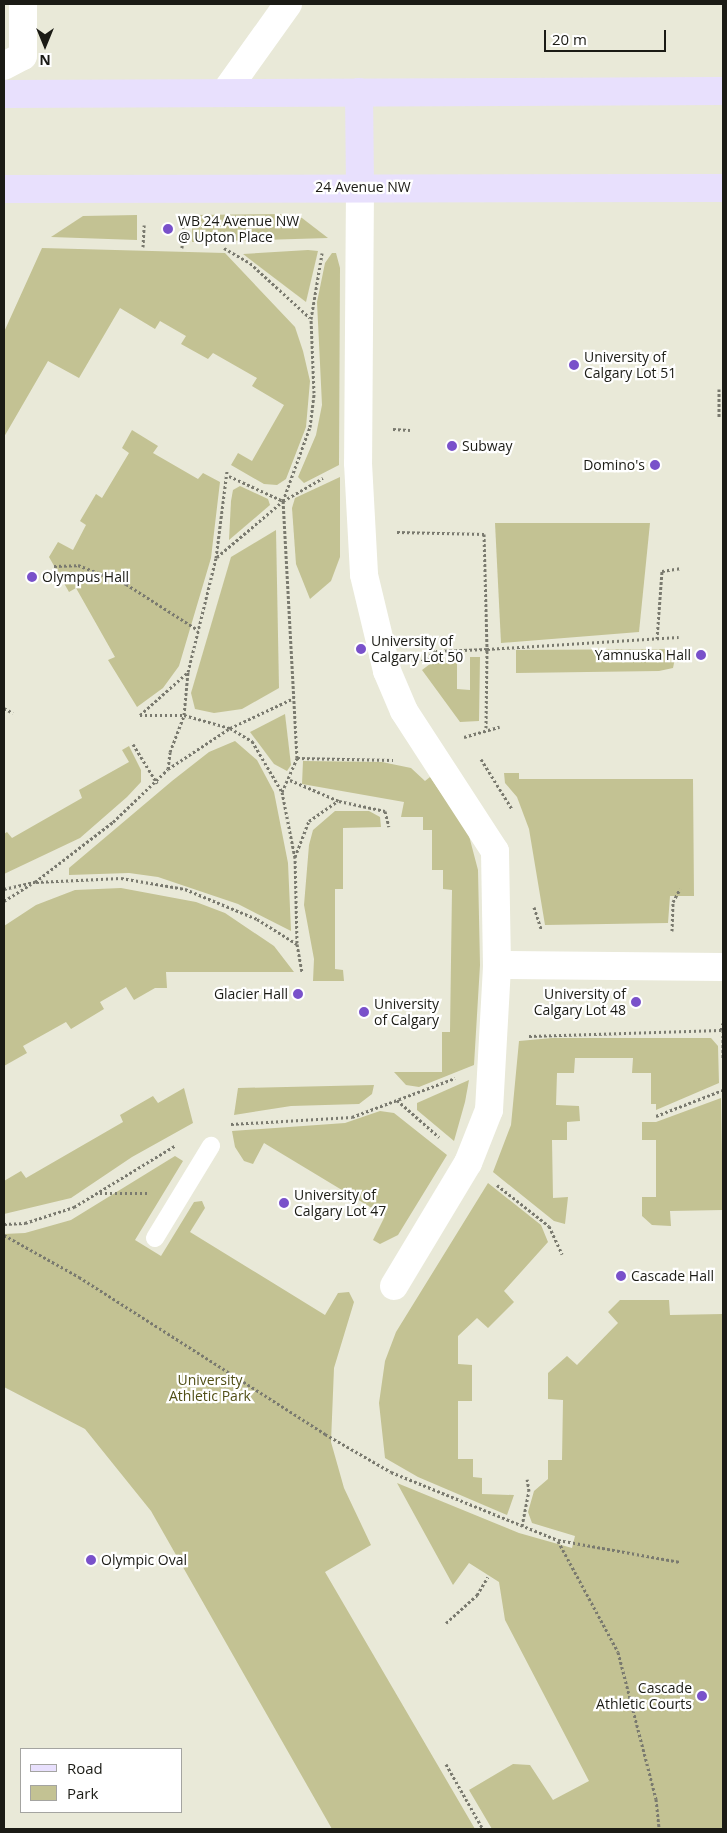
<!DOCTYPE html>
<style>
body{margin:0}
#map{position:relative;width:727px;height:1833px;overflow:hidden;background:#e9e9d8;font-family:"Open Sans",sans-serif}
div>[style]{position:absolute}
.green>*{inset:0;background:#c3c293}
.path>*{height:3px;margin-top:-1.5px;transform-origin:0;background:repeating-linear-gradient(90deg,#7a7a6f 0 2.5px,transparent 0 5px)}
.lane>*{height:18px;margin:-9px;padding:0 9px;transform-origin:9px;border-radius:9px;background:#fff}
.street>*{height:28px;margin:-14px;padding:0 14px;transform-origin:14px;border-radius:14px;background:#fff}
.secondary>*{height:28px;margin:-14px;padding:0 14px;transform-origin:14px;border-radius:14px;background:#e8e0fd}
.dots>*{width:14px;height:14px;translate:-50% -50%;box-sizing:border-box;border:2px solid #fff;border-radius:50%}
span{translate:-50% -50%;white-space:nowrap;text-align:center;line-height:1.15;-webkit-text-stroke:4.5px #fff;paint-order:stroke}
.street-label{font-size:14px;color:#1b1b15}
.poi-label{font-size:14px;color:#1b1b15}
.left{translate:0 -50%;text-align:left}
.right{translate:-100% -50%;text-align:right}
.park-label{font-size:14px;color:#514f16}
.frame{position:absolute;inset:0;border:5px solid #1b1b15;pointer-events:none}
.legend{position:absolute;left:20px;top:1748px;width:162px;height:65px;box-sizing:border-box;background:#fff;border:1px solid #a4a4a1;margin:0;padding:6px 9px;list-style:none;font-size:15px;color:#1b1b15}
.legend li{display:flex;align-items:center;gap:10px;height:25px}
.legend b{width:25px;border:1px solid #a4a4a1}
.north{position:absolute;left:20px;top:20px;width:50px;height:50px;-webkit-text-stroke:4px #fff;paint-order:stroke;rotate:180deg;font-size:14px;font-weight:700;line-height:20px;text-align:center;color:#1b1b15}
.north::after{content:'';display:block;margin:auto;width:18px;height:22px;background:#1b1b15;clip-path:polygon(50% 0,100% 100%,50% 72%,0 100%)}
.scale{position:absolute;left:544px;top:30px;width:122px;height:22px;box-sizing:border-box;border:2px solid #1b1b15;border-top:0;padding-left:6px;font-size:15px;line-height:18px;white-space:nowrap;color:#1b1b15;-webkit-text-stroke:4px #fff;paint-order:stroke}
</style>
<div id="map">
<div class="green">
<i style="clip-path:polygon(290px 214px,302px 218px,328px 238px,192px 242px,192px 215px)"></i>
<i style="clip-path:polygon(137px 215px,137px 240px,51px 237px,83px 216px)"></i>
<i style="clip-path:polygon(42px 248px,225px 253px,295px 327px,303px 351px,310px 381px,306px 427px,286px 479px,277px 485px,264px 484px,231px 465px,238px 453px,252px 461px,284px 405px,252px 386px,257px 378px,213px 353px,208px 359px,181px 344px,186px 336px,160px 321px,155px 329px,120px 308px,79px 378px,48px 361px,4px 437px,4px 332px)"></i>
<i style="clip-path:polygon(318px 251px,306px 302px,243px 254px,308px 250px)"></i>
<i style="clip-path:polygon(332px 253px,336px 253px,340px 268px,339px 465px,304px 483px,298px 477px,316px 435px,322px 405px,317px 302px,325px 263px)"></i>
<i style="clip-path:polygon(132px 430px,158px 446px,153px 453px,198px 479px,203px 473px,220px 482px,211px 558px,179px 666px,163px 688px,137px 707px,108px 660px,115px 657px,76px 588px,69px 592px,49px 557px,58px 542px,73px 550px,86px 525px,80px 521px,96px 494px,102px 498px,129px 453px,122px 448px)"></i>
<i style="clip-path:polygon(340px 477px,340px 557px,331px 581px,310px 599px,296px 564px,292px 508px,295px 498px)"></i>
<i style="clip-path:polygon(240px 486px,268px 499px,270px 505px,229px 540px,231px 501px,233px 490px)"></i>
<i style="clip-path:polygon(495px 523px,650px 523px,639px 632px,501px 643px)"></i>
<i style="clip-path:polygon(276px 530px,279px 688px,242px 709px,214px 713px,195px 709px,191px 693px,231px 557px)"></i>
<i style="clip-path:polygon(677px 649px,673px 668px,659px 671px,516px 673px,516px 650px)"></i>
<i style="clip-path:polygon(470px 657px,480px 657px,479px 721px,460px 722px,422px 670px,438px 658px,457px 658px,457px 689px,470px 690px)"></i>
<i style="clip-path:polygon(285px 714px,291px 765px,287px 771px,274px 764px,250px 732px)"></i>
<i style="clip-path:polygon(235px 741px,257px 760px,274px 792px,288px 863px,291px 931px,238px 904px,158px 877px,129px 873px,69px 875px,69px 868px,172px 781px,209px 752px)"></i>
<i style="clip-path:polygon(129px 746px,141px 770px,141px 782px,127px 797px,80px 838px,4px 874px,4px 834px,7px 832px,12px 838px,82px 798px,79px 790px,129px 762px,122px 750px)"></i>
<i style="clip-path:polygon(303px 761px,382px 762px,411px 768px,425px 781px,430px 777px,468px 832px,478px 870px,480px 965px,474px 1065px,419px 1087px,406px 1085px,394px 1072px,442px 1072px,442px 1032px,450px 1032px,452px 890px,443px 889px,443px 870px,432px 870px,432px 830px,423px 830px,423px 817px,401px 817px,404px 802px,302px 784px)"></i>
<i style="clip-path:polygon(504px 773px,519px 773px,519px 779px,693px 779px,694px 896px,670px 896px,668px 923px,545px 925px,529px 829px,517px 797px,505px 783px)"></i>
<i style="clip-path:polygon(335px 811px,369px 811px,380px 817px,381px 827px,343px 828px,343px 889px,335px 889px,335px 969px,343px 970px,344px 981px,313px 981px,314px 959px,304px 905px,309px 845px,313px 830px)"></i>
<i style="clip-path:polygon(121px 888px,196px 902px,225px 913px,274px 946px,294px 972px,166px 972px,167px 988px,155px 988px,134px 1000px,126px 987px,100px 1002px,104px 1009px,71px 1029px,66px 1022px,23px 1046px,27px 1053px,4px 1066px,4px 926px,36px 905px,75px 890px)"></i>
<i style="clip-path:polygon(552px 1038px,711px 1038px,718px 1046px,719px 1083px,656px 1110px,656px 1104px,651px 1104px,651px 1073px,632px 1073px,633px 1058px,575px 1058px,574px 1073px,557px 1073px,556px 1105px,579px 1106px,580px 1121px,567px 1122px,567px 1140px,552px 1140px,553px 1198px,568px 1197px,565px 1224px,554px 1221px,493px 1172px,511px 1125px,519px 1041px)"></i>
<i style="clip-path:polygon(469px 1080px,465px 1102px,454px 1141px,417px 1110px,417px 1103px)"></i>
<i style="clip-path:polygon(374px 1085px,372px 1094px,359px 1104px,291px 1106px,234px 1115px,238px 1088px)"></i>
<i style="clip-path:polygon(184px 1088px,193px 1123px,132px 1157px,71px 1198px,4px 1214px,4px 1181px,21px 1171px,26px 1178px,123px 1122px,120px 1115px,153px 1096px,158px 1103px)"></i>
<i style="clip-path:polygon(721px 1098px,723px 1210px,670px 1211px,671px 1226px,652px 1225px,642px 1216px,642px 1197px,656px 1197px,656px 1140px,642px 1140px,642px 1122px,656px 1122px)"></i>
<i style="clip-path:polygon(380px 1111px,394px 1113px,447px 1155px,398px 1235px,380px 1244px,373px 1240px,385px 1216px,264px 1143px,253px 1164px,244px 1161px,235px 1147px,232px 1131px,345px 1123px)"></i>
<i style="clip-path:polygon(175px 1156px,183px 1161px,135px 1240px,161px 1256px,194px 1202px,202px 1201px,205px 1208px,190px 1232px,325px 1315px,338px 1293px,349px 1292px,354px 1302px,334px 1368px,331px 1442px,344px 1488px,371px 1545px,325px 1572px,475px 1829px,332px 1829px,151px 1511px,85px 1429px,4px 1387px,4px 1234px,25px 1233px,71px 1220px)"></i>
<i style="clip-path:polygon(488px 1183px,541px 1225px,548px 1242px,504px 1291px,514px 1302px,488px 1328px,477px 1318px,458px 1336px,458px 1364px,472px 1365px,472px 1401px,458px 1401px,458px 1459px,473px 1459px,473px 1477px,482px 1478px,482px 1494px,514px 1495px,507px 1515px,418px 1477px,385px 1458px,379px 1403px,385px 1361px,396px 1332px)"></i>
<i style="clip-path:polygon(620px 1300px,669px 1300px,670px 1315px,723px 1314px,723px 1829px,492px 1829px,469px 1790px,513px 1764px,530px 1765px,553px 1800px,589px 1781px,505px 1620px,499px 1582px,469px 1563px,453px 1585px,397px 1483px,519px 1533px,572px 1548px,575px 1536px,532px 1523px,528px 1512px,534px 1491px,548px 1479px,548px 1460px,562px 1460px,563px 1400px,548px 1399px,548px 1373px,567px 1356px,577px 1365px,618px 1323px,608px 1312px)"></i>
</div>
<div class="path">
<i style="left:143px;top:247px;width:22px;rotate:-87deg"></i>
<i style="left:182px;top:248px;width:25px;rotate:-88deg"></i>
<i style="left:224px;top:248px;width:30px;rotate:30deg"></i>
<i style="left:250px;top:263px;width:81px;rotate:42.5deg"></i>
<i style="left:719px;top:389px;width:29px;rotate:90deg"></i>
<i style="left:393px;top:429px;width:17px;rotate:3deg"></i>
<i style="left:229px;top:476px;width:60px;rotate:24.8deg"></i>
<i style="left:397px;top:532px;width:87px;rotate:1.3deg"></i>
<i style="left:484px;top:534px;width:115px;rotate:88.5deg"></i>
<i style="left:487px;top:649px;width:51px;rotate:177.8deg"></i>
<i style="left:436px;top:651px;width:19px;rotate:145deg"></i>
<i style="left:217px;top:557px;width:87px;rotate:-40.3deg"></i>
<i style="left:283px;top:501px;width:46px;rotate:-29.9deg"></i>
<i style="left:54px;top:566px;width:24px;rotate:-2deg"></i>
<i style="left:78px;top:565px;width:52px;rotate:21.6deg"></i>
<i style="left:126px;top:584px;width:85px;rotate:32.6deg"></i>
<i style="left:657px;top:639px;width:68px;rotate:-85.8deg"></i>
<i style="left:662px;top:571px;width:18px;rotate:-9deg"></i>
<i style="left:4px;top:708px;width:10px;rotate:29deg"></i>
<i style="left:140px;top:715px;width:44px"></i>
<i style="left:184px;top:715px;width:48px;rotate:15.8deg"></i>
<i style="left:230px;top:728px;width:26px;rotate:31deg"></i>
<i style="left:252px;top:741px;width:59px;rotate:59.5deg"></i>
<i style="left:140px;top:715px;width:64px;rotate:-41.9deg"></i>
<i style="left:486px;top:728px;width:79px;rotate:-89.3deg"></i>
<i style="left:487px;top:649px;width:192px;rotate:-3.6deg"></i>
<i style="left:464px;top:737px;width:37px;rotate:-16deg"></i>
<i style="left:133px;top:744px;width:46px;rotate:58.4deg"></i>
<i style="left:297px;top:758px;width:257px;rotate:-93.1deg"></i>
<i style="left:283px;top:501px;width:79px;rotate:-70deg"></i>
<i style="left:310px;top:427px;width:34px;rotate:-83deg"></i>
<i style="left:314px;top:393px;width:74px;rotate:-92.3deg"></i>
<i style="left:311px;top:319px;width:67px;rotate:-80.5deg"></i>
<i style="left:481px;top:759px;width:59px;rotate:58.2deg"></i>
<i style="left:168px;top:769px;width:17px;rotate:-83deg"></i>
<i style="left:170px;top:752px;width:40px;rotate:-69deg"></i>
<i style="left:184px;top:715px;width:43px;rotate:-84.7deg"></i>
<i style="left:188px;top:672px;width:117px;rotate:-76.2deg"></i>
<i style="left:216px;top:558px;width:88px;rotate:-82.8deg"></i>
<i style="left:290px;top:780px;width:53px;rotate:23.2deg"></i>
<i style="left:339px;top:801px;width:47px;rotate:12.3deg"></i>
<i style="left:385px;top:811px;width:16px;rotate:76deg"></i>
<i style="left:295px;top:857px;width:39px;rotate:-69deg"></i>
<i style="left:309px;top:821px;width:35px;rotate:-35deg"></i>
<i style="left:36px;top:882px;width:85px;rotate:-2.7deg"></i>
<i style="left:121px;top:878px;width:65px;rotate:9.8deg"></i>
<i style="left:185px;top:889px;width:78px;rotate:22.6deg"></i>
<i style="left:257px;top:919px;width:47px;rotate:32deg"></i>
<i style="left:297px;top:944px;width:28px;rotate:80deg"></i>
<i style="left:4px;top:889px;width:32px;rotate:-13deg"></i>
<i style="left:35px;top:882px;width:98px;rotate:-37.6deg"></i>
<i style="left:113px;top:822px;width:76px;rotate:-43.9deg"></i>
<i style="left:168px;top:769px;width:74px;rotate:-33.5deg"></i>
<i style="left:230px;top:728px;width:68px;rotate:-25.1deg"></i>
<i style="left:4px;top:901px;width:32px;rotate:-32deg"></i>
<i style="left:534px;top:907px;width:23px;rotate:72deg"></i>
<i style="left:672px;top:931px;width:29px;rotate:-88deg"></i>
<i style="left:673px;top:902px;width:15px;rotate:-62deg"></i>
<i style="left:297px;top:943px;width:85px;rotate:-91.3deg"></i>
<i style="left:295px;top:858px;width:67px;rotate:-101.1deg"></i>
<i style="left:282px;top:792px;width:37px;rotate:-66deg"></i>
<i style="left:297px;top:758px;width:96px;rotate:1.2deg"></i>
<i style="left:723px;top:1030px;width:29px;rotate:90deg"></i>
<i style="left:529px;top:1036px;width:192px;rotate:-1.8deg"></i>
<i style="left:721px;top:1030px;width:7px;rotate:-74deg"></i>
<i style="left:397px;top:1100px;width:56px;rotate:41.4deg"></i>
<i style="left:656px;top:1116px;width:72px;rotate:-21.2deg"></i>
<i style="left:231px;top:1124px;width:121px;rotate:-3.3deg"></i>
<i style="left:352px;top:1117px;width:110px;rotate:-20.7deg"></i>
<i style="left:497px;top:1185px;width:66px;rotate:38.3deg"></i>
<i style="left:549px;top:1226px;width:31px;rotate:65deg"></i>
<i style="left:100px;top:1193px;width:47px"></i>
<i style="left:4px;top:1224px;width:21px;rotate:-3deg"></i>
<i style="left:25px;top:1223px;width:52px;rotate:-18.1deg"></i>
<i style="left:74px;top:1207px;width:119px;rotate:-31.3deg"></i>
<i style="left:4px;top:1235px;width:86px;rotate:29.2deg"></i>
<i style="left:79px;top:1277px;width:292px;rotate:32.5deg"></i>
<i style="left:325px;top:1434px;width:76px;rotate:29.9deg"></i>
<i style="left:391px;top:1472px;width:180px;rotate:22.2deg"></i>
<i style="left:558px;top:1540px;width:124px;rotate:10.2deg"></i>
<i style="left:522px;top:1526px;width:36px;rotate:-79deg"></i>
<i style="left:529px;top:1491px;width:12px;rotate:-99deg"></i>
<i style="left:558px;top:1541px;width:126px;rotate:61.6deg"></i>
<i style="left:618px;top:1652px;width:152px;rotate:75.5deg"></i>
<i style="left:656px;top:1799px;width:30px;rotate:84deg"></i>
<i style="left:446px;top:1623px;width:42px;rotate:-42.1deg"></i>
<i style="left:477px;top:1595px;width:21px;rotate:-59deg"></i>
<i style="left:446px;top:1764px;width:75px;rotate:60.4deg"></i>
</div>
<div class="lane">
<i style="left:155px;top:1238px;width:108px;rotate:-58.7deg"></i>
</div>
<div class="street">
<i style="left:4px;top:66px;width:21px;rotate:-28deg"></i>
<i style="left:23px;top:56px;width:52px;rotate:-90deg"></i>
<i style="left:226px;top:91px;width:107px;rotate:-54.5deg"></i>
<i style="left:360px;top:187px;width:276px;rotate:90.4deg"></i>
<i style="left:358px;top:463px;width:112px;rotate:86.9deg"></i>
<i style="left:364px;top:575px;width:99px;rotate:76.5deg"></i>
<i style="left:387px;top:671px;width:43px;rotate:67deg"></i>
<i style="left:404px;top:711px;width:167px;rotate:57deg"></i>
<i style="left:495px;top:851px;width:114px;rotate:89deg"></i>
<i style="left:394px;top:1286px;width:144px;rotate:-59deg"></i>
<i style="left:468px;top:1163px;width:57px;rotate:-68.4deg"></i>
<i style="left:489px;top:1110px;width:145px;rotate:-86.8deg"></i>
<i style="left:497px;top:965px;width:226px;rotate:0.5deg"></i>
</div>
<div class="secondary">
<i style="left:359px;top:92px;width:95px;rotate:89.4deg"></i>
<i style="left:4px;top:94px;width:719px;rotate:-0.24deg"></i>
<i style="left:4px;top:189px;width:719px;rotate:-0.08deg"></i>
</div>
<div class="dots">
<i style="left:168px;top:229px;background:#7951ca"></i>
<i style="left:574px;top:365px;background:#7951ca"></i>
<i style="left:452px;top:446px;background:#7951ca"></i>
<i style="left:655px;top:465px;background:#7951ca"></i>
<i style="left:32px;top:577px;background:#7951ca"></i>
<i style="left:361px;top:649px;background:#7951ca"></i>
<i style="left:701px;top:655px;background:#7951ca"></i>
<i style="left:298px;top:994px;background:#7951ca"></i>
<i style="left:636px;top:1002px;background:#7951ca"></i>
<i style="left:364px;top:1012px;background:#7951ca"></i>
<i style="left:284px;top:1203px;background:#7951ca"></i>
<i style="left:621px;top:1276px;background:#7951ca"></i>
<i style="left:91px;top:1560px;background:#7951ca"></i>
<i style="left:702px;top:1696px;background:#7951ca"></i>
</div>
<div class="street-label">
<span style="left:363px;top:187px">24 Avenue NW</span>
</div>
<div class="poi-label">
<span class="left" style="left:178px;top:229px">WB 24 Avenue NW<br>@ Upton Place</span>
<span class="left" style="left:584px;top:365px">University of<br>Calgary Lot 51</span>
<span class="left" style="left:462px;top:446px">Subway</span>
<span class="right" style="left:645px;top:465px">Domino's</span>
<span class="left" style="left:42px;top:577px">Olympus Hall</span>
<span class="left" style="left:371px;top:649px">University of<br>Calgary Lot 50</span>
<span class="right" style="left:691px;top:655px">Yamnuska Hall</span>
<span class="right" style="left:288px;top:994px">Glacier Hall</span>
<span class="right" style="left:626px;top:1002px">University of<br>Calgary Lot 48</span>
<span class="left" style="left:374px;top:1012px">University<br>of Calgary</span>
<span class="left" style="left:294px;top:1203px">University of<br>Calgary Lot 47</span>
<span class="left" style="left:631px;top:1276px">Cascade Hall</span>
<span class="left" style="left:101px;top:1560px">Olympic Oval</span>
<span class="right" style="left:692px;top:1696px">Cascade<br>Athletic Courts</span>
</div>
<div class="park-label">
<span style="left:210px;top:1388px">University<br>Athletic Park</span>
</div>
<div class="frame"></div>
<ul class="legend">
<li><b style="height:6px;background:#e8e0fd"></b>Road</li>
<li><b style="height:14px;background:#c3c293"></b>Park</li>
</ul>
<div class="north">N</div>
<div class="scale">20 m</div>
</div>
